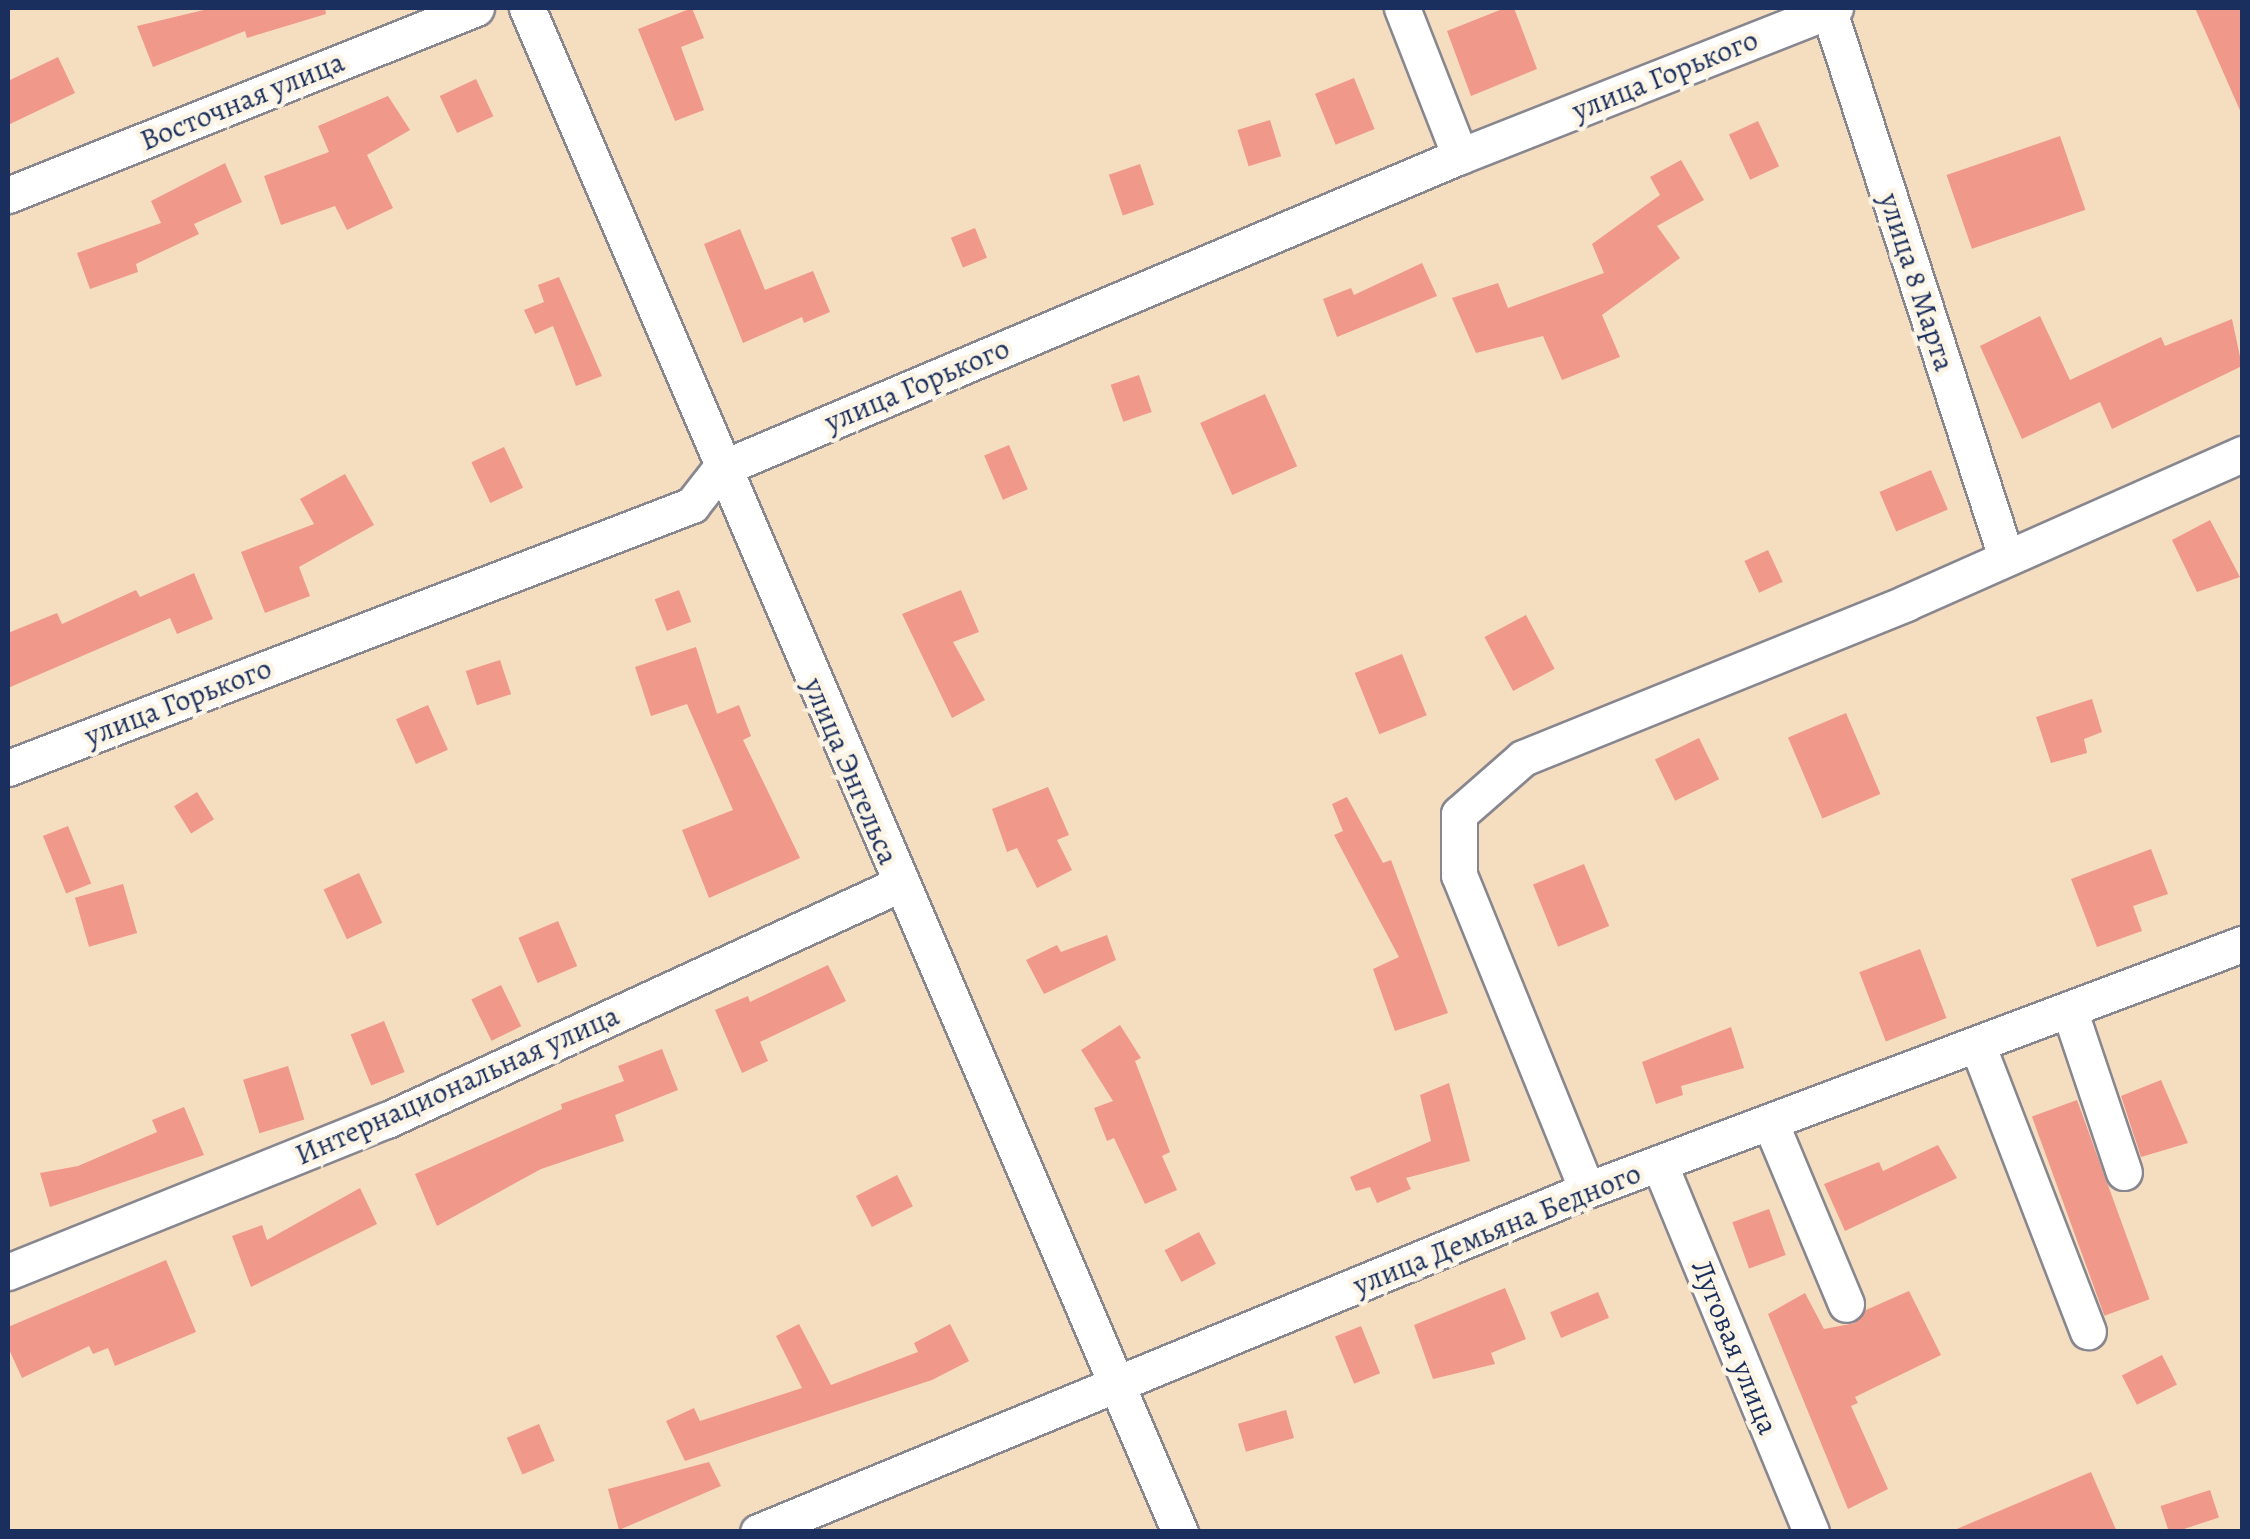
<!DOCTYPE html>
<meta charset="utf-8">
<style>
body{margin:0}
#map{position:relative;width:2250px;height:1539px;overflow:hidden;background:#f5ddc0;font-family:Alegreya,serif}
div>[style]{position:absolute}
.building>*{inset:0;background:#f0988a;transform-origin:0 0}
.roads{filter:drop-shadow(2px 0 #88868f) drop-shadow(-2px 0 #88868f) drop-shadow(0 2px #88868f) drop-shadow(0 -2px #88868f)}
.minor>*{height:35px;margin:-17.5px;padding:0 17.5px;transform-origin:17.5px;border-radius:17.5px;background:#fff}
span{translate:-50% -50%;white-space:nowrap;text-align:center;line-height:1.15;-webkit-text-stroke:9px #fcf5e5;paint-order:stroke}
.street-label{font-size:30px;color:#1b2f5e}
.frame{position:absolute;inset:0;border:10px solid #1b2f5e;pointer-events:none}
</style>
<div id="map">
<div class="building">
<i style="clip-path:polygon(212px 8px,325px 8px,326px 14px,247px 38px,245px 31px,153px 67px,137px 26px)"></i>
<i style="clip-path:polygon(692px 8px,704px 38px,681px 47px,704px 110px,675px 121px,638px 29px)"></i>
<i style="clip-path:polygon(1505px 8px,1514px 8px,1537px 69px,1471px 96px,1447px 31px)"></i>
<i style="clip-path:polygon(2195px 8px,2242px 8px,2242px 115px)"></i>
<i style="clip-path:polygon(58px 57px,75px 93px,8px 125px,8px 81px)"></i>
<i style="left:1354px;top:78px;width:55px;height:42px;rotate:68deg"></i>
<i style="left:476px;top:79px;width:41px;height:40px;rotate:65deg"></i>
<i style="clip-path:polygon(388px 96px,410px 130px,367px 155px,393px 208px,347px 230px,335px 206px,281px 225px,264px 176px,329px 152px,318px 126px)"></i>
<i style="left:1270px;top:120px;width:38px;height:34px;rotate:73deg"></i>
<i style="left:1758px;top:121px;width:50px;height:32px;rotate:65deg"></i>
<i style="left:2060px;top:136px;width:78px;height:120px;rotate:71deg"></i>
<i style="clip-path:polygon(1681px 160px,1704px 200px,1657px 226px,1680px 258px,1602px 315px,1620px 357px,1562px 380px,1543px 336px,1476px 353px,1452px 298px,1498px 283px,1508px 308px,1604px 273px,1592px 244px,1660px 195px,1650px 177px)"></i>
<i style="clip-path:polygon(225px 163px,242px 202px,194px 224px,199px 234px,136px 264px,138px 272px,90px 289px,77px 253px,161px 223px,151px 201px)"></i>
<i style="left:1140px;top:164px;width:43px;height:33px;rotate:71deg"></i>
<i style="left:975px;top:228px;width:32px;height:26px;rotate:68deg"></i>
<i style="clip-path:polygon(740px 229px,765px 290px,813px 271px,830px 312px,804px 323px,802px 317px,743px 343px,704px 244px)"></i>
<i style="clip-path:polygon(1422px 263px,1437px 296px,1337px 337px,1323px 299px,1351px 288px,1354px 295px)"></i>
<i style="clip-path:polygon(559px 277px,602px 376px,576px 386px,553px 326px,535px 334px,524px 310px,544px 302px,538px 285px)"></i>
<i style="clip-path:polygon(2040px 316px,2070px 380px,2161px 337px,2165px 346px,2232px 319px,2242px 366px,2112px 429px,2100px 402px,2022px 439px,1980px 346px)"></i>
<i style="left:1139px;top:375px;width:39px;height:30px;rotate:71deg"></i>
<i style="left:1265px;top:394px;width:79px;height:71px;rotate:66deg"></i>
<i style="left:1009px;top:445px;width:48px;height:27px;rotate:67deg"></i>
<i style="left:504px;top:447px;width:45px;height:36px;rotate:65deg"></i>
<i style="left:1931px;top:470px;width:43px;height:56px;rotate:67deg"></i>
<i style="clip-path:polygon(345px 474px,374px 525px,299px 567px,310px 596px,265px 613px,241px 552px,314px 524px,300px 499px)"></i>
<i style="clip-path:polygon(2210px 520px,2240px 577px,2197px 592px,2172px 540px)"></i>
<i style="left:1768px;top:550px;width:35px;height:26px;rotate:65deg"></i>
<i style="clip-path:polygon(194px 573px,213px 619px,177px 634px,170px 618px,8px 688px,8px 633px,57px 613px,62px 624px,136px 590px,140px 597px)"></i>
<i style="left:679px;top:590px;width:34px;height:26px;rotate:69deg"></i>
<i style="clip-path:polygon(961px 590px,979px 632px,953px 642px,985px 700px,952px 718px,902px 614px)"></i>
<i style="left:1526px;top:615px;width:61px;height:47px;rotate:62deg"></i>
<i style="clip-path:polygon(696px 647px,717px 714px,739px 705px,751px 736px,743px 740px,800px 858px,709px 898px,682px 830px,733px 810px,687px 704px,651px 716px,635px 667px)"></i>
<i style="left:1402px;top:654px;width:66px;height:51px;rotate:68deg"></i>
<i style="left:500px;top:660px;width:36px;height:36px;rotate:72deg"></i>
<i style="clip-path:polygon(2092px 699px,2102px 732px,2084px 739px,2087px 753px,2051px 763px,2036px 717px)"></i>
<i style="left:428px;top:705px;width:49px;height:35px;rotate:66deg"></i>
<i style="left:1846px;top:713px;width:88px;height:63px;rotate:67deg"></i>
<i style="left:1699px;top:738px;width:46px;height:49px;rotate:64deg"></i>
<i style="clip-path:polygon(1048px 787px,1069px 835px,1057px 840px,1072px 870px,1037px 888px,1017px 848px,1007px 852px,992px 809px)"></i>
<i style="left:197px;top:792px;width:32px;height:27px;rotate:58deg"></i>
<i style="clip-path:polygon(1347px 797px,1383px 863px,1391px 860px,1448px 1013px,1395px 1031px,1373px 969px,1399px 957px,1334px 835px,1343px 831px,1332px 804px)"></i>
<i style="left:68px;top:826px;width:62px;height:27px;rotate:68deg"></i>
<i style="clip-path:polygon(2151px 849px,2168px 894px,2133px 906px,2142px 931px,2097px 947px,2071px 879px)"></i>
<i style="left:1584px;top:864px;width:67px;height:55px;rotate:68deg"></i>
<i style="left:359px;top:873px;width:55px;height:39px;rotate:65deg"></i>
<i style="left:123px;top:884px;width:51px;height:50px;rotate:74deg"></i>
<i style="left:558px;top:921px;width:49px;height:43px;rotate:67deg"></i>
<i style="clip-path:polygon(1107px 935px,1116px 960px,1044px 994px,1026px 960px,1057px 945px,1061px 952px)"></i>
<i style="left:1920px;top:949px;width:74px;height:65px;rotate:69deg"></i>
<i style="clip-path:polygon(828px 965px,846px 1001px,760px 1042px,768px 1061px,742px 1073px,715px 1010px,748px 996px,750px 1002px)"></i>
<i style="left:501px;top:985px;width:46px;height:33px;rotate:64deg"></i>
<i style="left:384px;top:1021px;width:55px;height:36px;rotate:68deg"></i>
<i style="clip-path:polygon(1120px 1025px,1141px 1058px,1135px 1061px,1170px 1152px,1162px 1156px,1177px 1190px,1145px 1204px,1114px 1138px,1107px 1141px,1094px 1108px,1113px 1101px,1081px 1050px)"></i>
<i style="clip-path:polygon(1731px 1027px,1744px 1068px,1681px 1086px,1683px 1095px,1656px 1104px,1642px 1062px)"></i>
<i style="clip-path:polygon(662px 1049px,678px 1090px,615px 1115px,624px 1141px,541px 1169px,437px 1226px,415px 1174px,562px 1109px,561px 1104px,624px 1081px,618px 1066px)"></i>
<i style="left:288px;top:1066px;width:56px;height:47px;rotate:73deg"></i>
<i style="clip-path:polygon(2161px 1080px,2188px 1143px,2141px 1157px,2121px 1096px)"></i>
<i style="clip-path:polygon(1449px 1083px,1470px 1161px,1406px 1178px,1411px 1189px,1377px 1203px,1370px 1187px,1356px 1191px,1350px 1177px,1431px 1141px,1420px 1095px)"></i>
<i style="left:2077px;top:1100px;width:212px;height:48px;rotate:70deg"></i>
<i style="clip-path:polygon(184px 1107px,204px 1155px,50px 1207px,40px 1173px,78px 1166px,157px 1132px,152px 1120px)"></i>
<i style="clip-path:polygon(1938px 1145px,1957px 1178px,1845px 1231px,1824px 1184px,1879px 1162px,1883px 1171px)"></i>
<i style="left:897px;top:1175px;width:35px;height:46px;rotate:63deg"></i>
<i style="clip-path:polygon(360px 1188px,377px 1224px,251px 1287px,232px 1236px,262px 1225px,267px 1240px)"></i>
<i style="left:1769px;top:1209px;width:49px;height:39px;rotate:70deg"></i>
<i style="left:1199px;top:1232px;width:36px;height:39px;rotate:62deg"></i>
<i style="clip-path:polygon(166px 1260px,196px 1332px,115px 1366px,108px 1348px,93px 1354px,89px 1346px,22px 1378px,8px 1347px,8px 1327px)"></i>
<i style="clip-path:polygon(1505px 1288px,1526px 1339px,1491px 1353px,1495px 1364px,1433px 1379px,1414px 1325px)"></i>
<i style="clip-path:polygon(1909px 1291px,1941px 1355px,1855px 1397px,1858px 1403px,1851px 1406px,1888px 1489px,1848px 1509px,1768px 1314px,1805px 1293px,1824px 1329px,1855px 1323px,1866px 1310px)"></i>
<i style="left:1598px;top:1292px;width:28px;height:52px;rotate:67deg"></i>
<i style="clip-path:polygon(799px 1324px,831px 1385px,918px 1352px,914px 1343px,950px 1324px,969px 1361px,932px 1380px,685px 1461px,666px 1421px,694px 1408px,700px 1421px,802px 1388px,776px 1336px)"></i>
<i style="left:1361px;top:1326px;width:51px;height:28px;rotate:68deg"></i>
<i style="left:2162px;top:1355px;width:33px;height:45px;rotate:63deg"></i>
<i style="left:1286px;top:1410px;width:29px;height:50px;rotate:74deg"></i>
<i style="left:539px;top:1424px;width:40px;height:35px;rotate:67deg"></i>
<i style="clip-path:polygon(709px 1462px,721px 1486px,619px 1530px,608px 1489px)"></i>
<i style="clip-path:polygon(2091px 1472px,2117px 1532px,1952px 1532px,1952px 1531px)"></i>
<i style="left:2210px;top:1490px;width:29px;height:52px;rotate:72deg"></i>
</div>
<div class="roads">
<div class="minor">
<i style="left:527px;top:8px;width:1658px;rotate:66.81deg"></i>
<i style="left:1402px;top:8px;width:159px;rotate:68.6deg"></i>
<i style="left:1828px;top:8px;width:577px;rotate:72.04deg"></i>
<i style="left:8px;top:195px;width:504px;rotate:-21.78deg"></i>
<i style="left:8px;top:768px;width:733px;rotate:-21.03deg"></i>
<i style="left:692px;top:505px;width:46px;rotate:-52.1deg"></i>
<i style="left:720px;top:469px;width:803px;rotate:-22.93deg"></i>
<i style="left:1460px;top:156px;width:403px;rotate:-21.5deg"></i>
<i style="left:2069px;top:1009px;width:172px;rotate:71.4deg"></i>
<i style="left:1977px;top:1044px;width:308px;rotate:68.9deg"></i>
<i style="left:1770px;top:1122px;width:197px;rotate:67.3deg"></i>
<i style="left:1659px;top:1163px;width:399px;rotate:67.6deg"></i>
<i style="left:1587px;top:1190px;width:340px;rotate:-112.1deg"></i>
<i style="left:1459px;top:875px;width:61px;rotate:-90deg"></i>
<i style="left:1459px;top:814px;width:85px;rotate:-41.2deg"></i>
<i style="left:1523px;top:758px;width:413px;rotate:-22deg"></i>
<i style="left:1906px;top:603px;width:368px;rotate:-23.9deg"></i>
<i style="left:8px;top:1272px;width:408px;rotate:-21.9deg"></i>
<i style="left:387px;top:1120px;width:565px;rotate:-24.7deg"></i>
<i style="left:758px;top:1532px;width:897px;rotate:-22.42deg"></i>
<i style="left:1587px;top:1190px;width:700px;rotate:-20.58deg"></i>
</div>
</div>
<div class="street-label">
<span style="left:1665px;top:75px;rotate:-22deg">улица Горького</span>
<span style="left:242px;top:101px;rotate:-22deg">Восточная улица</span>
<span style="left:1917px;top:282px;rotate:72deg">улица 8 Марта</span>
<span style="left:917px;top:385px;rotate:-23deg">улица Горького</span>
<span style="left:178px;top:702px;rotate:-21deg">улица Горького</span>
<span style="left:851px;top:771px;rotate:67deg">улица Энгельса</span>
<span style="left:457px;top:1085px;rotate:-24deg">Интернациональная улица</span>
<span style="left:1497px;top:1229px;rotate:-22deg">улица Демьяна Бедного</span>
<span style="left:1735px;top:1347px;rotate:68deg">Луговая улица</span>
</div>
<div class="frame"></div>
</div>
